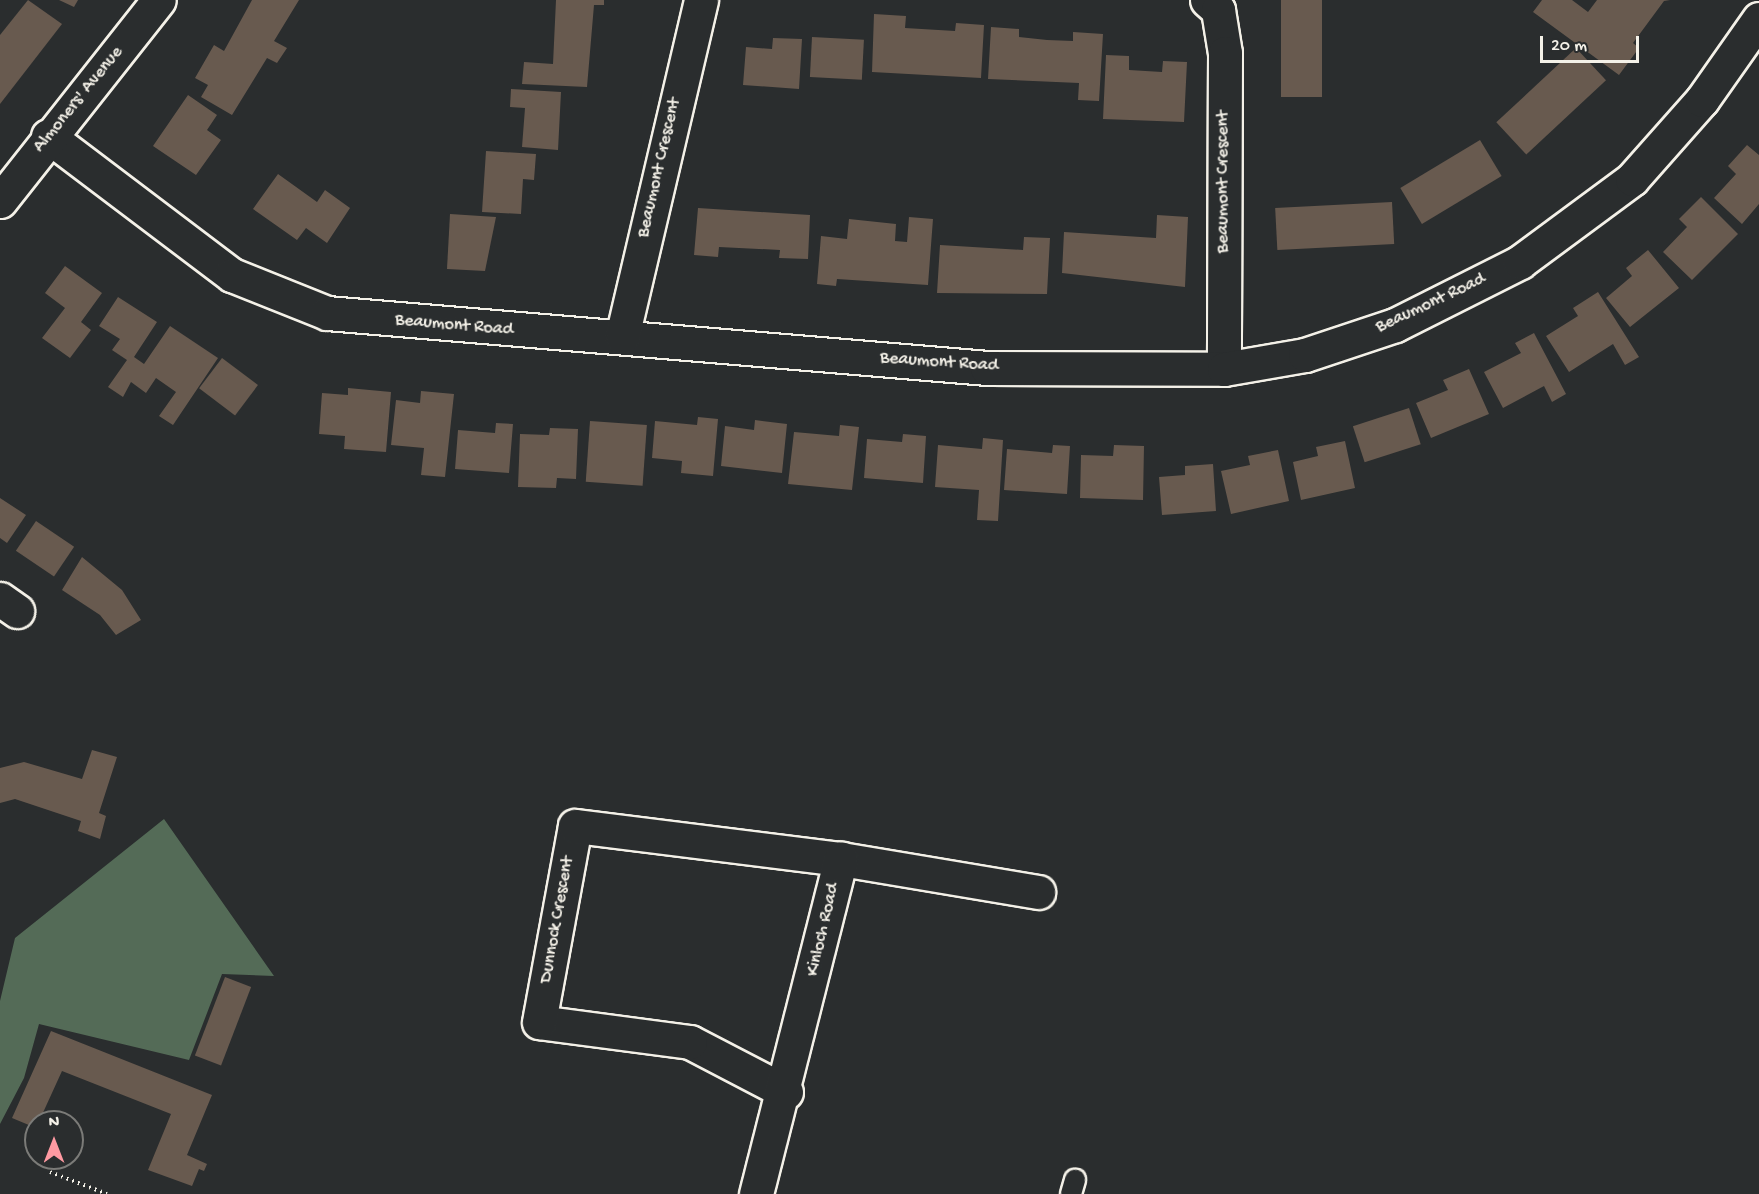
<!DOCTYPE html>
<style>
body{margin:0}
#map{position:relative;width:1759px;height:1194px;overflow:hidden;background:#2a2d2e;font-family:"Gochi Hand",sans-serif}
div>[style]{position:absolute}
.green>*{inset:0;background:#546b57}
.building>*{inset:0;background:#685a4f;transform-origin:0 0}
.path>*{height:4px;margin-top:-2px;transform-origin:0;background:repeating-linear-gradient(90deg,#f4f1e8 0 1.5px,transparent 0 6px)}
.roads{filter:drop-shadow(2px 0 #f4f1e8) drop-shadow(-2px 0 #f4f1e8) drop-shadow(0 2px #f4f1e8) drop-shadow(0 -2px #f4f1e8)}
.lane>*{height:20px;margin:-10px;padding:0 10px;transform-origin:10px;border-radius:10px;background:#2a2d2e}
.street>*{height:33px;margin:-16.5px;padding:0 16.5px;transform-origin:16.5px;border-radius:16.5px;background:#2a2d2e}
span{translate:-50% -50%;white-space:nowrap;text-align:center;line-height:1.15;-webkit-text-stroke:4.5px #2a2d2e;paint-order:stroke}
.street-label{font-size:18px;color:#f4f1e8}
.north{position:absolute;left:24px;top:1110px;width:60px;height:60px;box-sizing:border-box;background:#2a2d2e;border:2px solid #7b7b78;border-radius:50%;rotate:0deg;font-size:16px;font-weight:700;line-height:24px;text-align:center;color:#f4f1e8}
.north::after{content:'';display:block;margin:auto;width:21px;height:27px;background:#ff9aa2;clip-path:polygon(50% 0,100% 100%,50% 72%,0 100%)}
.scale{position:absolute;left:1540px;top:36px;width:99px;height:27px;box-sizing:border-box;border:3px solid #f4f1e8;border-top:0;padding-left:8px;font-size:18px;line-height:21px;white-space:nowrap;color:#f4f1e8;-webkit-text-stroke:4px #2a2d2e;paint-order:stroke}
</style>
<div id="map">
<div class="green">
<i style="clip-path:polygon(164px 819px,274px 976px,222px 974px,189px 1060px,39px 1024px,24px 1078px,0 1124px,0 1001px,15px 938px)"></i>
</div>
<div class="building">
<i style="clip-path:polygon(28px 0,62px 24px,0 104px,0 35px)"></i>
<i style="clip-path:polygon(59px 0,78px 0,74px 7px)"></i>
<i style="clip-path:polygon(252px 0,299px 0,274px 41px,287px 48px,277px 63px,267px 58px,232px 115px,201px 97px,208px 85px,195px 78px,214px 45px,224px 51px)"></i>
<i style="clip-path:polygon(556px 0,604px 0,604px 5px,594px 5px,587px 87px,522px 84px,524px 62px,553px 64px)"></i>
<i style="left:1281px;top:0;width:41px;height:97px"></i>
<i style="clip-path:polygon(1542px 0,1572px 0,1588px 12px,1597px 0,1670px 0,1664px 1px,1633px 43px,1639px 48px,1619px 75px,1533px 12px)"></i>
<i style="clip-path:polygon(874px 14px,906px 16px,905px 28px,955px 31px,956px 23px,984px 25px,981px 78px,872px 72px)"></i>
<i style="clip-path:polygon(991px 27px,1019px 29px,1019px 37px,1047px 40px,1073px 41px,1073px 32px,1103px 34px,1099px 101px,1078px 100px,1079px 83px,988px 79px)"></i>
<i style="left:812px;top:37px;width:52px;height:40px;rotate:3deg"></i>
<i style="clip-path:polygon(773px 38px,802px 39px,799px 89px,743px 85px,746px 47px,772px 49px)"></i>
<i style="left:1576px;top:48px;width:44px;height:109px;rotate:47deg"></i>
<i style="clip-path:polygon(1106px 55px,1129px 56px,1129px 70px,1162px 72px,1163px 61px,1187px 62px,1184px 122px,1103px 119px)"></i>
<i style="clip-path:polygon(511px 89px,561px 92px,558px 150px,522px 147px,525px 108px,510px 107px)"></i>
<i style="clip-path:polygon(188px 95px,217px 115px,207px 130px,221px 140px,196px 175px,153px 146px)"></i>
<i style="left:1480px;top:140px;width:42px;height:93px;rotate:59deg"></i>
<i style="clip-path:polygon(1747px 145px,1759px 155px,1759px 204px,1742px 224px,1714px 198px,1736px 174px,1728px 166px)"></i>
<i style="clip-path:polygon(486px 151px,536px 154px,534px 180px,523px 179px,521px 214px,482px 212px)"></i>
<i style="clip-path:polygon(278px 174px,317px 202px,325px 190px,350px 208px,327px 243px,306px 228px,297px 240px,253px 209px)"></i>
<i style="clip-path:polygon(1701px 197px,1738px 234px,1692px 280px,1663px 252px,1687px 227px,1679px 219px)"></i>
<i style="left:1392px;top:202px;width:42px;height:117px;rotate:87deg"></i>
<i style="clip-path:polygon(698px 208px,810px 215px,808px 259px,779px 258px,780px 250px,719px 247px,718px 257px,694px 255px)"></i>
<i style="clip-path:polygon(450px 214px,496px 217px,485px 271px,447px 269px)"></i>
<i style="clip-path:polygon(1157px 215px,1188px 217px,1185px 287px,1062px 273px,1064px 232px,1156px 238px)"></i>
<i style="clip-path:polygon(909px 217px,933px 219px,928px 285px,837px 279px,836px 286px,817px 284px,821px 236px,847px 239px,849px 219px,896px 224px,895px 241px,907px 242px)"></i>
<i style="clip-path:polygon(1024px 237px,1050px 238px,1047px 294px,937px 293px,940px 245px,1023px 250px)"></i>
<i style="clip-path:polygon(1648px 250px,1679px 288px,1630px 327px,1606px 298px,1632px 276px,1626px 268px)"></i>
<i style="clip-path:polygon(65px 266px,102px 293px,81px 322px,91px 330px,70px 358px,42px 338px,65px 308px,45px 293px)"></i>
<i style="clip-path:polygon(1598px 292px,1639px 357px,1625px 365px,1613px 344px,1569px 372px,1546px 336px,1578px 316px,1573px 308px)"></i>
<i style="clip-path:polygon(118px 297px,157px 322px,134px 357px,144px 364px,170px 326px,218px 358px,173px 425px,159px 416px,176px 392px,156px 378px,146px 393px,131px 382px,123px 397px,108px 387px,127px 360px,112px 350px,120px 339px,99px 326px)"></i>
<i style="clip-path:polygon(1534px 333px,1566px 394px,1552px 402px,1544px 386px,1503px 408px,1484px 372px,1521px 353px,1515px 343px)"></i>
<i style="left:222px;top:358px;width:45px;height:38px;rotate:37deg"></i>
<i style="clip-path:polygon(1469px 369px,1489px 414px,1431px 438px,1416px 403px,1448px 390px,1443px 380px)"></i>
<i style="clip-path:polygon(348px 388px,391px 392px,386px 452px,344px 449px,345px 436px,319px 434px,322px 393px,348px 395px)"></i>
<i style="clip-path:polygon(421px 391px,454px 394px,445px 477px,421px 475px,424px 448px,391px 445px,396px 400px,420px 403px)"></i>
<i style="left:1409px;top:408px;width:38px;height:59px;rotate:72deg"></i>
<i style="clip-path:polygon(698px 417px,718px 419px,713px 476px,681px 473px,682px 461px,652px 458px,655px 421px,697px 425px)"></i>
<i style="clip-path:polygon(755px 420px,787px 424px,782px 473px,721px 466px,725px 426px,754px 430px)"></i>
<i style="left:590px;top:421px;width:57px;height:61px;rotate:4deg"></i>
<i style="clip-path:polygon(496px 423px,513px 424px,509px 473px,455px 469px,458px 430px,495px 433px)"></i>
<i style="clip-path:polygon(840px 425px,859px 427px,852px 490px,788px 484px,794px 432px,839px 436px)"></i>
<i style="clip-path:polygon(550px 428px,578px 429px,576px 479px,557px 478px,556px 488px,518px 487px,520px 434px,549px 435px)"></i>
<i style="clip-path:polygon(903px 434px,926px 436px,923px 483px,864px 478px,867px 439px,902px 442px)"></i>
<i style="clip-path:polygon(983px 438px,1003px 440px,998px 521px,977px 520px,979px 490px,935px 487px,938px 445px,982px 449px)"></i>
<i style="clip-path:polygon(1345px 441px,1355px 488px,1301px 500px,1293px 462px,1318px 456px,1316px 447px)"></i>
<i style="clip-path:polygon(1053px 445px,1070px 446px,1067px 494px,1004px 490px,1007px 449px,1052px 453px)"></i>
<i style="clip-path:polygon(1114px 445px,1144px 446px,1143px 500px,1080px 498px,1081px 455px,1113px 456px)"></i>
<i style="clip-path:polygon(1278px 450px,1289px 501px,1231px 514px,1221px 471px,1250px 465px,1248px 456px)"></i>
<i style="clip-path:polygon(1213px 464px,1216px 511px,1162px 515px,1159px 477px,1185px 475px,1185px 466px)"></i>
<i style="clip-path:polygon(0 498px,26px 515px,7px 543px,0 538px)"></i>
<i style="left:36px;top:521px;width:46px;height:36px;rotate:34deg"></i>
<i style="clip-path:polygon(82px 557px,122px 590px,141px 620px,116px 635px,100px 615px,62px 590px)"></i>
<i style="clip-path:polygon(92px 750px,117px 757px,99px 813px,106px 816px,100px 839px,78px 831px,81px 821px,15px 799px,0 803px,0 768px,24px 762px,82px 779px)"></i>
<i style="left:225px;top:977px;width:28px;height:84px;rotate:21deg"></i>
<i style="clip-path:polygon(51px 1031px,212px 1095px,187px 1155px,207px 1164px,204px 1171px,199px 1169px,192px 1186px,148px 1170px,171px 1114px,62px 1071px,36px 1128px,12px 1118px)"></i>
</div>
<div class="path">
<i style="left:50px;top:1172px;width:61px;rotate:21.1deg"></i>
</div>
<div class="roads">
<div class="lane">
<i style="left:1071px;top:1194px;width:15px;rotate:-74deg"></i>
</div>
<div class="street">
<i style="left:1207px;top:0;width:15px;rotate:42deg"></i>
<i style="left:1218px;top:10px;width:44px;rotate:80.8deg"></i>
<i style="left:1225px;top:53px;width:316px;rotate:90.2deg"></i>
<i style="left:48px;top:136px;width:231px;rotate:37.1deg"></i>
<i style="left:232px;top:275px;width:102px;rotate:21.8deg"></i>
<i style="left:327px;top:313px;width:662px;rotate:4.76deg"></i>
<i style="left:987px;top:368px;width:237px;rotate:0.2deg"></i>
<i style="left:1224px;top:369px;width:82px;rotate:-9.8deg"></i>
<i style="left:1305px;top:355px;width:95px;rotate:-18.4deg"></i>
<i style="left:1395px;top:325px;width:140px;rotate:-26.7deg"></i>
<i style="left:1520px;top:262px;width:139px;rotate:-36.5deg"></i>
<i style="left:1632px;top:179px;width:106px;rotate:-48.5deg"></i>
<i style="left:1702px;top:100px;width:99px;rotate:-54.9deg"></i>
<i style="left:0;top:201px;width:256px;rotate:-51.7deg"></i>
<i style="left:622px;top:337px;width:346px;rotate:-76.8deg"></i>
<i style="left:0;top:599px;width:21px;rotate:35deg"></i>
<i style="left:786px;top:1092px;width:108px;rotate:-152.5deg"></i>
<i style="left:690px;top:1042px;width:152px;rotate:-172.5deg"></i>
<i style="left:539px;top:1022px;width:199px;rotate:-79.6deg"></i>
<i style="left:575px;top:826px;width:268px;rotate:7.1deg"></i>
<i style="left:841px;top:859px;width:200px;rotate:9.5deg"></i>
<i style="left:756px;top:1194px;width:346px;rotate:-75.8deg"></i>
</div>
</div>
<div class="street-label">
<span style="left:79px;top:100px;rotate:-51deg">Almoners' Avenue</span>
<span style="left:660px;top:168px;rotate:-77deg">Beaumont Crescent</span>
<span style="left:1224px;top:182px;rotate:-90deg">Beaumont Crescent</span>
<span style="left:1431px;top:304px;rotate:-25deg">Beaumont Road</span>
<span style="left:454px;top:326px;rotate:5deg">Beaumont Road</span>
<span style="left:939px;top:363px;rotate:4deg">Beaumont Road</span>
<span style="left:558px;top:920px;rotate:-80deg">Dunnock Crescent</span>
<span style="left:824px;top:930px;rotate:-77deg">Kinloch Road</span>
</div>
<div class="north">N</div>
<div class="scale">20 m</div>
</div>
